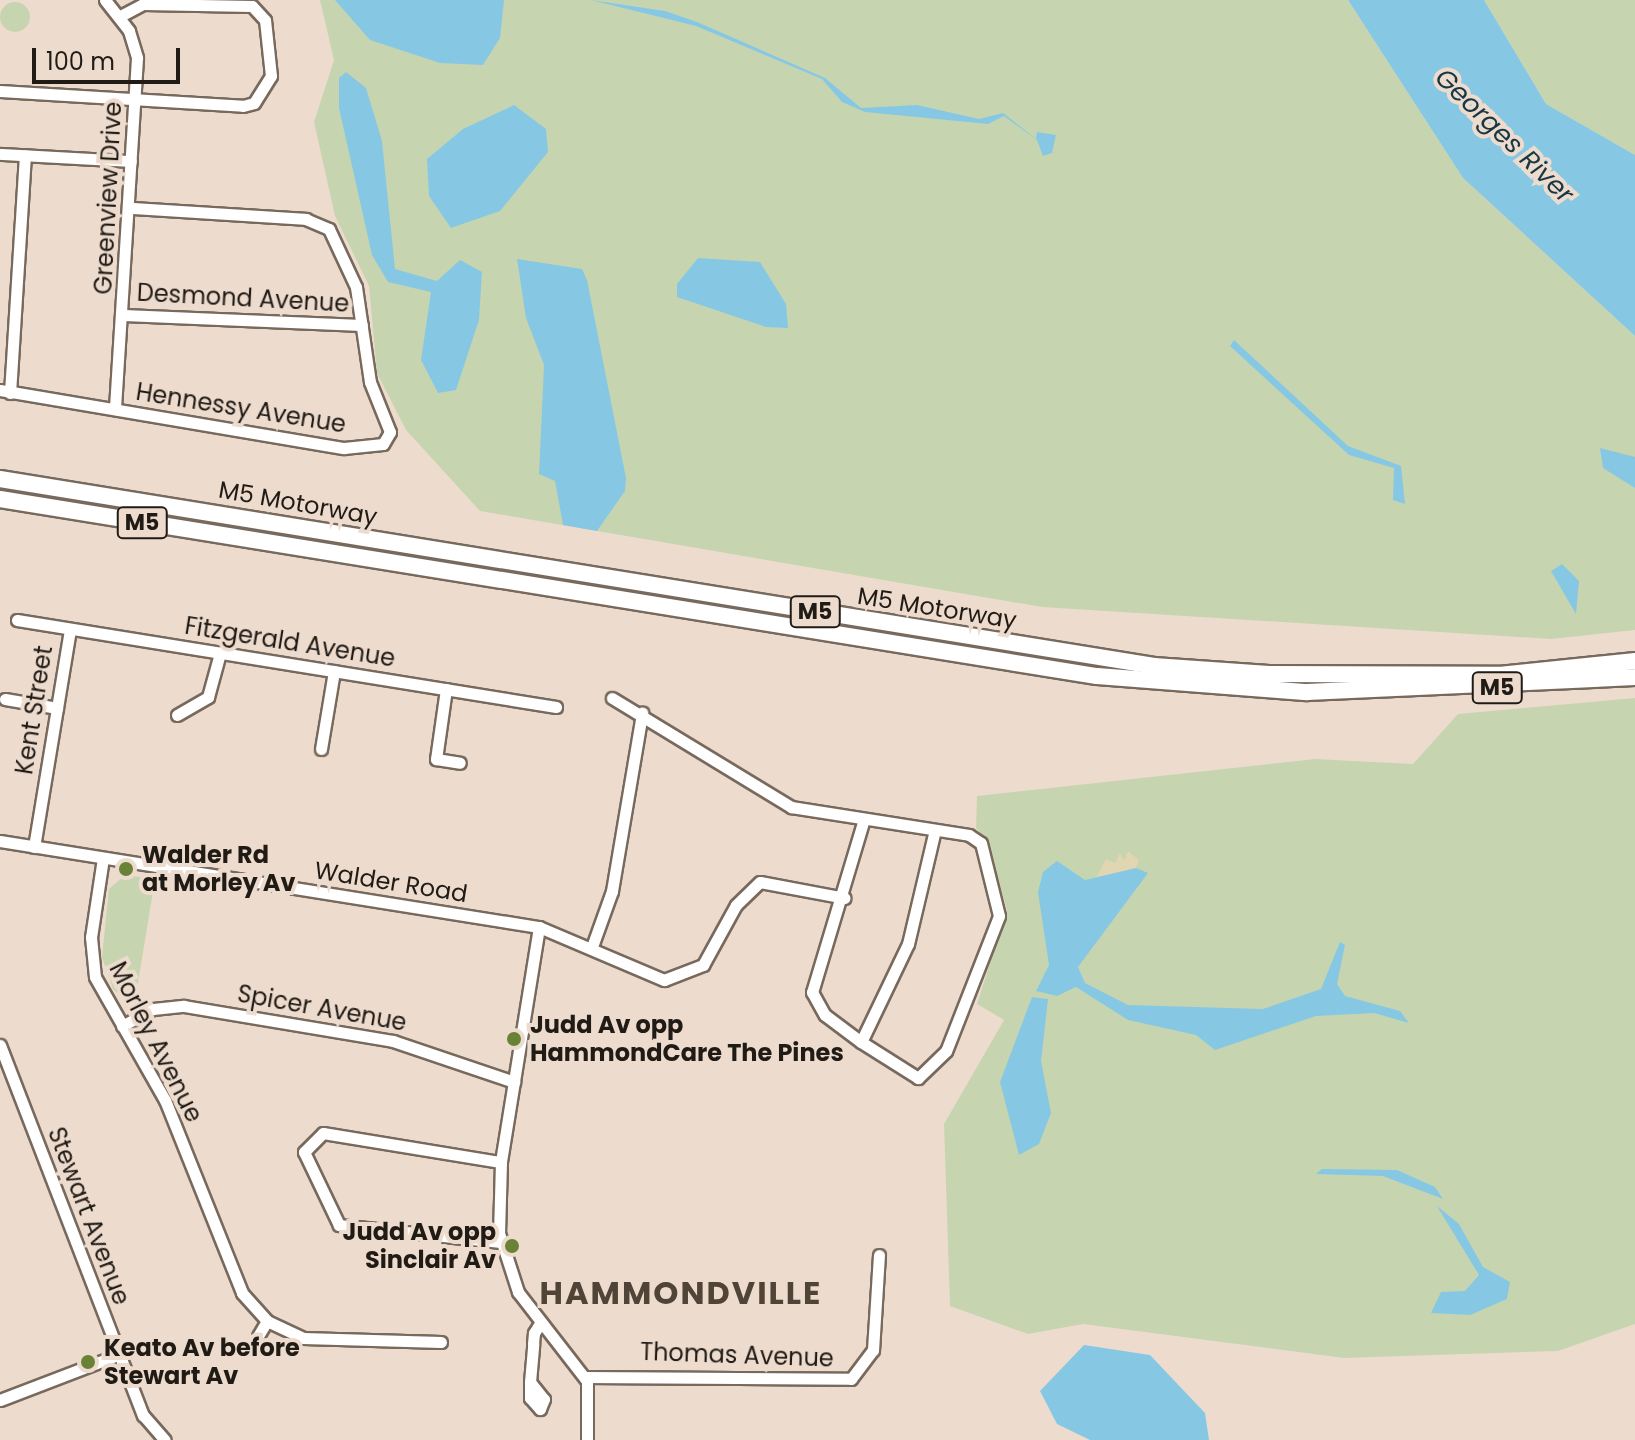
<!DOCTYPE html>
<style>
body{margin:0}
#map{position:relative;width:1635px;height:1440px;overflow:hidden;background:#eddcce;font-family:Poppins,sans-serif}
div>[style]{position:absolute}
.green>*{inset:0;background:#c6d5af}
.round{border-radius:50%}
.sand>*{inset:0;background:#e0d6b1}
.water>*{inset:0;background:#86c8e4}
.roads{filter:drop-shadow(2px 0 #78695d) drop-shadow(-2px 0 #78695d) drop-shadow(0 2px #78695d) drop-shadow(0 -2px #78695d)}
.minor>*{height:11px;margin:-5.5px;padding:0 5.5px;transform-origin:5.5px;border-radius:5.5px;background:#fff}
.highway>*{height:16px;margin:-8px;padding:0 8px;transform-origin:8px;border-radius:8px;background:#fff}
.dots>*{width:22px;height:22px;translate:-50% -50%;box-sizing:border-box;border:4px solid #eddcce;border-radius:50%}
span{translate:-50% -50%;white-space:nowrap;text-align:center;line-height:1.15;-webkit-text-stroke:8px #eddcce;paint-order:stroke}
.shield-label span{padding:2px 6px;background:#eddcce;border:2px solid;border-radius:6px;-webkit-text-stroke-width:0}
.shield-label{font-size:22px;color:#211b16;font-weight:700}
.street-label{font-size:24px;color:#211b16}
.poi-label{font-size:24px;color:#211b16;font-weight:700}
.left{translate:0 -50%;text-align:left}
.right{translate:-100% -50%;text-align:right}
.water-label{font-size:26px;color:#183744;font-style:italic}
.district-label{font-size:32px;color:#504337;font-weight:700;letter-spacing:2px}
.scale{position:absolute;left:32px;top:48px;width:148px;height:36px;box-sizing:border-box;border:4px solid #211b16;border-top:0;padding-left:10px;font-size:24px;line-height:28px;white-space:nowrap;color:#211b16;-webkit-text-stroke:6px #eddcce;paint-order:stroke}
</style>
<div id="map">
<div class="green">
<i style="clip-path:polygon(320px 0,1348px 0,1463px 178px,1635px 336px,1635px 630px,1551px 639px,1042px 607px,480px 511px,406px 430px,377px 373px,369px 286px,335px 216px,314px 122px,334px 60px)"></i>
<i style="clip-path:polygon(1484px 0,1635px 0,1635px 155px,1546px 104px)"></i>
<i class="round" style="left:0;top:2px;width:30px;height:30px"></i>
<i style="clip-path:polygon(1635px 698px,1635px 1324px,1558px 1351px,1344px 1358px,1083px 1324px,1028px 1334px,950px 1306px,944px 1124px,1004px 1020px,977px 1004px,1007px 910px,987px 840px,976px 828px,977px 796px,1315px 759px,1413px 764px,1458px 714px)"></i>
<i style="clip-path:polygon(125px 875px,155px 879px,137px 989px,147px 1000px,133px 1006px,113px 989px,102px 957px,109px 889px)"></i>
</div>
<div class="sand">
<i style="clip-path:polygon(1128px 851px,1139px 860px,1136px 868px,1095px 880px,1106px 859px,1115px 863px,1120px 853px,1124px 861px)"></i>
</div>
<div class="water">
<i style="clip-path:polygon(335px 0,504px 0,500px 38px,483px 65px,440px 63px,370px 40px)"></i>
<i style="clip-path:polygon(591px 0,665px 11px,697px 22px,825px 78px,861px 108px,917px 105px,979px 119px,1003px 113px,1036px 139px,1037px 132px,1056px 135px,1052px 153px,1043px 156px,1037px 140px,1004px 116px,988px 124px,865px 112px,842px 102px,822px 79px,696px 26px)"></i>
<i style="clip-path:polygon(1348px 0,1484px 0,1546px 104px,1635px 155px,1635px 336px,1463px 178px)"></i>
<i style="clip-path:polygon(346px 72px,366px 88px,382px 141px,395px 269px,437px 281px,460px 260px,482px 272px,479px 320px,456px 390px,438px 393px,421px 360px,431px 292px,388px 282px,372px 255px,339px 108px,339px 78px)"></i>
<i style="clip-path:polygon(514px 105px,546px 129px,548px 152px,500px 211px,451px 228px,429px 196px,427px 159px,463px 129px)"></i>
<i style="clip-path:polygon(698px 258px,760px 262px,786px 304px,788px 328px,766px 327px,677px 297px,677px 284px)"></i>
<i style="clip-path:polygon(517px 259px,582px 269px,587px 280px,626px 478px,625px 491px,597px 531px,563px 525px,555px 481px,539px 474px,544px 365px,526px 318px)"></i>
<i style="clip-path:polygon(1234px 340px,1348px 446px,1401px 466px,1405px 504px,1393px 500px,1394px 468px,1349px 455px,1230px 346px)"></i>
<i style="clip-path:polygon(1600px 448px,1635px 457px,1635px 488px,1603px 468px)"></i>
<i style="clip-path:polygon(1562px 564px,1579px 581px,1576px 614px,1551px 571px)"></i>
<i style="clip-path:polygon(1057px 861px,1085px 880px,1136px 868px,1148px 873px,1078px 967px,1085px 983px,1128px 1005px,1263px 1009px,1321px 989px,1340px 942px,1345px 945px,1337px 984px,1345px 996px,1400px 1011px,1409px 1023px,1374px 1013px,1316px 1016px,1215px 1050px,1196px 1035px,1128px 1020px,1076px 987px,1057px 996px,1036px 991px,1049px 965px,1038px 892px,1043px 872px)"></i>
<i style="clip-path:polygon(1032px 997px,1048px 999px,1041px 1061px,1051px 1113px,1039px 1144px,1019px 1155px,1000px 1082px)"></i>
<i style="clip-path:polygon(1322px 1169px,1397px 1170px,1435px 1187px,1443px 1199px,1383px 1176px,1316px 1174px)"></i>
<i style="clip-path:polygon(1437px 1206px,1459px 1224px,1483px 1267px,1510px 1282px,1507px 1299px,1470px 1315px,1431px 1313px,1441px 1292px,1465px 1291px,1479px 1275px)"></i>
<i style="clip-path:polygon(1084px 1345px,1150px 1355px,1205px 1413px,1209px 1440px,1090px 1440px,1057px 1424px,1040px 1391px)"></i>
</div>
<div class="roads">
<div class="minor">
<i style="left:105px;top:0;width:39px;rotate:52deg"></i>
<i style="left:129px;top:31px;width:28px;rotate:73deg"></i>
<i style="left:137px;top:58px;width:352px;rotate:93.6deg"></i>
<i style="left:0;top:91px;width:243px;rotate:3.5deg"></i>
<i style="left:243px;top:106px;width:11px;rotate:-15deg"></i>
<i style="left:254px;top:103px;width:32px;rotate:-58deg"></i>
<i style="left:271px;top:76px;width:56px;rotate:-96.1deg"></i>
<i style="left:265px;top:20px;width:19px;rotate:-133deg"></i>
<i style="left:252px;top:6px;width:109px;rotate:-178.9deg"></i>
<i style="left:143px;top:4px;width:26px;rotate:152deg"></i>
<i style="left:0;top:154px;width:131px;rotate:3.1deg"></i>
<i style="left:123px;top:315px;width:239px;rotate:2.4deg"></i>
<i style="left:0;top:390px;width:349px;rotate:9.6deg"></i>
<i style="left:344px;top:448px;width:39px;rotate:-6deg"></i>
<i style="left:383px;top:444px;width:14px;rotate:-60deg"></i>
<i style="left:390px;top:432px;width:54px;rotate:-111.8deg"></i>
<i style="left:370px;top:382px;width:96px;rotate:-98.4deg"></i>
<i style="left:356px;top:287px;width:64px;rotate:-115deg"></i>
<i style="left:329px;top:229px;width:25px;rotate:-157deg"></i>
<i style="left:306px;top:219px;width:176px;rotate:-176.4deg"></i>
<i style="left:10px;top:393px;width:238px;rotate:-86.4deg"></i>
<i style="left:17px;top:620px;width:546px;rotate:9.17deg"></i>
<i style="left:446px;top:689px;width:71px;rotate:98.1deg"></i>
<i style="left:436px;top:759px;width:24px;rotate:9deg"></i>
<i style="left:612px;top:698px;width:210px;rotate:31.3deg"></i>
<i style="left:791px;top:807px;width:180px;rotate:8.9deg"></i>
<i style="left:969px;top:835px;width:14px;rotate:34deg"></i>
<i style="left:981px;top:843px;width:75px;rotate:76.1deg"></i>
<i style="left:999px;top:916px;width:145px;rotate:111.4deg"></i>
<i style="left:946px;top:1051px;width:39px;rotate:136deg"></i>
<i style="left:918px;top:1078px;width:67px;rotate:-147.7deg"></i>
<i style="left:5px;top:699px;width:53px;rotate:9.8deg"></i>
<i style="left:177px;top:715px;width:36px;rotate:-30deg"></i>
<i style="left:208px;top:697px;width:46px;rotate:-74.7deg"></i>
<i style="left:321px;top:749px;width:79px;rotate:-80.5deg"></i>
<i style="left:864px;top:819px;width:181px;rotate:106.7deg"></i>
<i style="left:812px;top:992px;width:26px;rotate:61deg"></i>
<i style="left:825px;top:1015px;width:45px;rotate:36.9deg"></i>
<i style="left:861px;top:1042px;width:109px;rotate:-64.4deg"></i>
<i style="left:908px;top:944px;width:117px;rotate:-76.7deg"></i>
<i style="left:0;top:841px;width:546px;rotate:9.07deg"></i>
<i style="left:539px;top:927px;width:136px;rotate:23deg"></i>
<i style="left:664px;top:980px;width:42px;rotate:-21deg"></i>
<i style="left:703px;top:965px;width:68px;rotate:-61.2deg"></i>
<i style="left:736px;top:905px;width:33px;rotate:-44deg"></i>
<i style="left:760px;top:882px;width:86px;rotate:10.7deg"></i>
<i style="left:34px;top:847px;width:221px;rotate:-80.6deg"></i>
<i style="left:103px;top:858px;width:80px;rotate:98.6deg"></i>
<i style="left:91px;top:937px;width:40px;rotate:84.3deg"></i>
<i style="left:95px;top:977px;width:142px;rotate:60.4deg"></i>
<i style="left:165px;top:1100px;width:208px;rotate:68.2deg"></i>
<i style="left:242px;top:1293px;width:38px;rotate:48deg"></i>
<i style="left:267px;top:1321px;width:40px;rotate:25deg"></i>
<i style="left:303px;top:1338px;width:138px;rotate:1.7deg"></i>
<i style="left:539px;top:927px;width:238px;rotate:99.2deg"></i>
<i style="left:501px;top:1162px;width:71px;rotate:91.6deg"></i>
<i style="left:499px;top:1233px;width:62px;rotate:72.1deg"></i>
<i style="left:518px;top:1292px;width:113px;rotate:52.2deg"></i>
<i style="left:587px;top:1381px;width:59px;rotate:90deg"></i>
<i style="left:593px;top:944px;width:56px;rotate:-70.3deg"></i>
<i style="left:612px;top:891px;width:181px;rotate:-80.4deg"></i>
<i style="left:122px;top:1026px;width:35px;rotate:-29deg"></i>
<i style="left:153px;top:1009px;width:31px;rotate:-6deg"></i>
<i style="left:184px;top:1006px;width:212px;rotate:9.5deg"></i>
<i style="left:393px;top:1041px;width:128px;rotate:18.7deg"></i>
<i style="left:0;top:1045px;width:397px;rotate:68.9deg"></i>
<i style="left:143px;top:1415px;width:33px;rotate:49deg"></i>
<i style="left:500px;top:1242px;width:162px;rotate:-174deg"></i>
<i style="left:339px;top:1225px;width:81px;rotate:-115.6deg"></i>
<i style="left:304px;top:1152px;width:27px;rotate:-45deg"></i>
<i style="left:323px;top:1133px;width:180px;rotate:9.3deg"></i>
<i style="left:258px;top:1336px;width:17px;rotate:-59deg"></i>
<i style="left:585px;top:1377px;width:266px;rotate:0.4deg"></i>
<i style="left:851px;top:1379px;width:36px;rotate:-53deg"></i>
<i style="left:873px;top:1350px;width:95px;rotate:-86.4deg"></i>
<i style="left:530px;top:1382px;width:22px;rotate:51deg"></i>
<i style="left:544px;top:1399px;width:11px;rotate:112deg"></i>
<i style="left:540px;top:1409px;width:15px;rotate:-132deg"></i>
<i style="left:530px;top:1398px;width:16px;rotate:-90deg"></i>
<i style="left:530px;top:1382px;width:38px;rotate:-85deg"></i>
<i style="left:533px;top:1344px;width:11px;rotate:-85deg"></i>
<i style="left:534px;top:1333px;width:13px;rotate:-58deg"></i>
<i style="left:0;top:1400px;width:129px;rotate:-21deg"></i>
</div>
<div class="highway">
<i style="left:0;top:479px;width:1169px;rotate:9.2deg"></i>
<i style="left:1154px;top:666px;width:115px;rotate:4deg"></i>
<i style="left:1269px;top:674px;width:230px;rotate:0.2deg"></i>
<i style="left:1499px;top:675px;width:137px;rotate:-5.9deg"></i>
<i style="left:0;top:499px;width:1111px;rotate:9.17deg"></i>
<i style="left:1097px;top:676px;width:211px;rotate:4.4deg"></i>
<i style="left:1307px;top:692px;width:328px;rotate:-2.6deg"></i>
</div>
</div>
<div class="dots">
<i style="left:126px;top:869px;background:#6a8235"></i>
<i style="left:514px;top:1039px;background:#6a8235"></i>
<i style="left:512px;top:1246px;background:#6a8235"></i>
<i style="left:88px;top:1362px;background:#6a8235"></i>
</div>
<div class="shield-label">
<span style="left:142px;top:523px">M5</span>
<span style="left:815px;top:612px">M5</span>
<span style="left:1497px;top:688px">M5</span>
</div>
<div class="street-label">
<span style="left:108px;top:198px;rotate:-87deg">Greenview Drive</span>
<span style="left:243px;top:298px;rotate:3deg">Desmond Avenue</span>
<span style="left:241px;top:408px;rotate:9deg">Hennessy Avenue</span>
<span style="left:298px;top:503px;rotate:10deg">M5 Motorway</span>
<span style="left:937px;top:608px;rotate:9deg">M5 Motorway</span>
<span style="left:290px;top:642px;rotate:9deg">Fitzgerald Avenue</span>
<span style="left:34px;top:710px;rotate:-81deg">Kent Street</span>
<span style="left:391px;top:882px;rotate:9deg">Walder Road</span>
<span style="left:322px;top:1008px;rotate:10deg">Spicer Avenue</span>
<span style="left:156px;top:1042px;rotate:63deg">Morley Avenue</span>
<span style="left:89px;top:1216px;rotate:69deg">Stewart Avenue</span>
<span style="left:737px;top:1355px;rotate:2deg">Thomas Avenue</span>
</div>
<div class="poi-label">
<span class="left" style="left:142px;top:869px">Walder Rd<br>at Morley Av</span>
<span class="left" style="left:530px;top:1039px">Judd Av opp<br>HammondCare The Pines</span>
<span class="right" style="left:496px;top:1246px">Judd Av opp<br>Sinclair Av</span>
<span class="left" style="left:104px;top:1362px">Keato Av before<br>Stewart Av</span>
</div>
<div class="water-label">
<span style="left:1504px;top:136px;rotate:44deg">Georges River</span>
</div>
<div class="district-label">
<span style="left:681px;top:1293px">HAMMONDVILLE</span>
</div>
<div class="scale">100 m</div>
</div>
